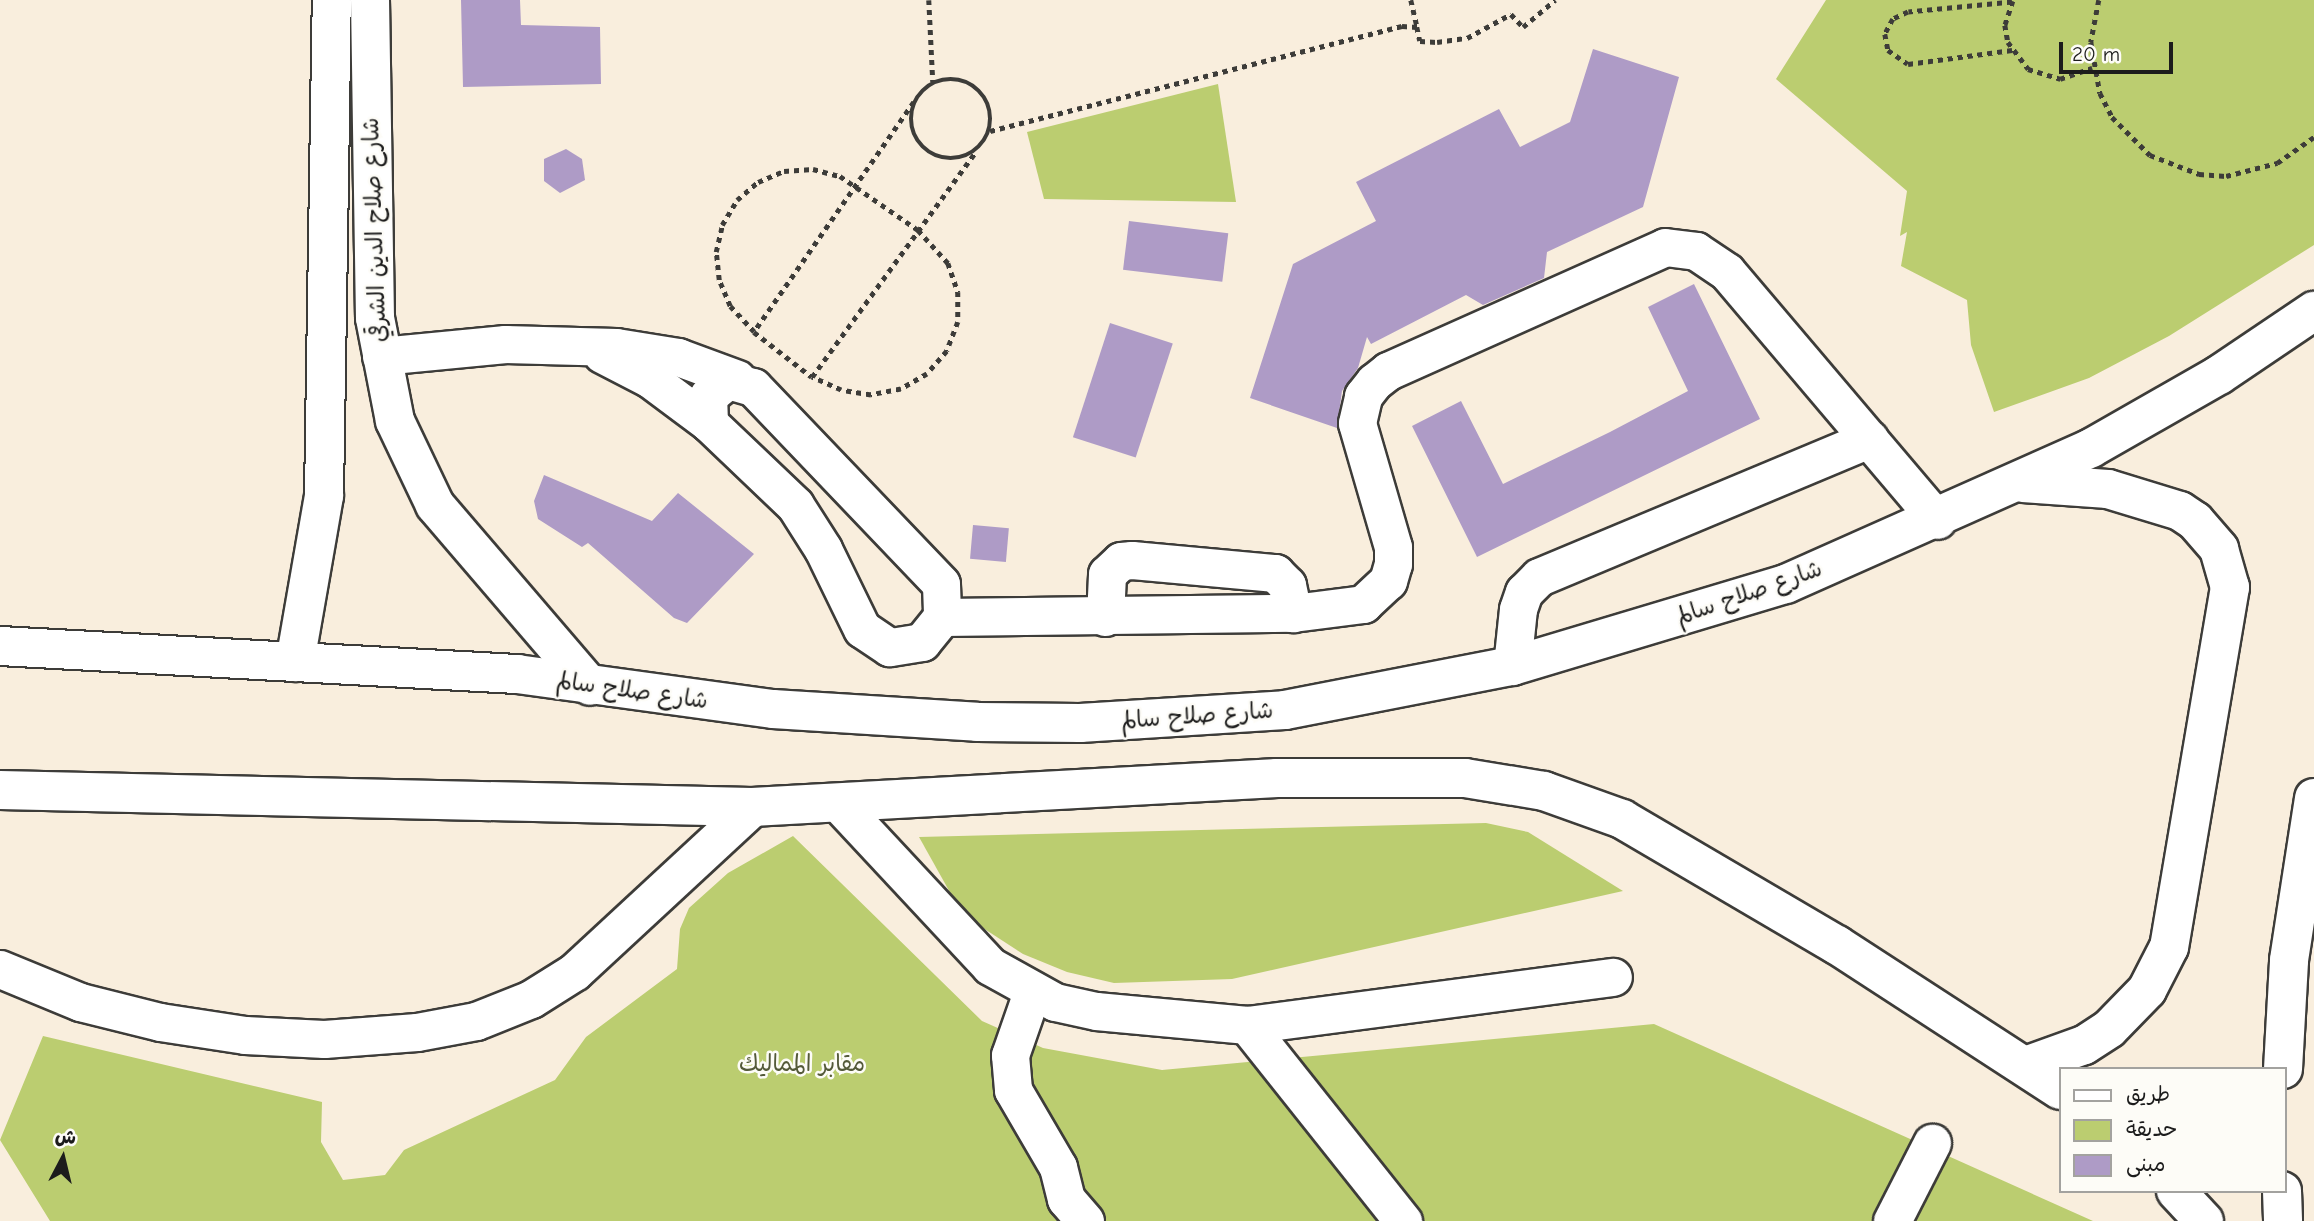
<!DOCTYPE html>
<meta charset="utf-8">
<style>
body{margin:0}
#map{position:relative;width:2314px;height:1221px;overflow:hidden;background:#f9eedd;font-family:"Comic Neue","Playpen Sans Arabic",sans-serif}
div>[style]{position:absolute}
.green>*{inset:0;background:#bbcd70}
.building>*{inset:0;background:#ae9bc6;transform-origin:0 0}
.path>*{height:4.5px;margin-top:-2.25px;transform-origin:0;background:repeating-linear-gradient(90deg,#3d3c39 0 5px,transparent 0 10px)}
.path>.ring{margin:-2.25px;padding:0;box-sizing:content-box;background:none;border:4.5px solid #3d3c39;border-radius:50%}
.roads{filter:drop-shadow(2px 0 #3d3c39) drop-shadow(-2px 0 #3d3c39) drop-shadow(0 2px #3d3c39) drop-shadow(0 -2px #3d3c39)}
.minor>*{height:37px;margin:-18.5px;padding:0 18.5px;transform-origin:18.5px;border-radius:18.5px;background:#fff}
.major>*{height:38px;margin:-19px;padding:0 19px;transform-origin:19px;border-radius:19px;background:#fff}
.highway>*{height:38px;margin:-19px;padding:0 19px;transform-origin:19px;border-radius:19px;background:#fff}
span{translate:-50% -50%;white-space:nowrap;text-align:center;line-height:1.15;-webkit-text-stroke:5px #fdfcf7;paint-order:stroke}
.street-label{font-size:23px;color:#1c1c1c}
.park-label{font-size:23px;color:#545a39}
.legend{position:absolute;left:2059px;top:1067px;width:228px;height:126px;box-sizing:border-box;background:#fdfcf7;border:2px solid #a3a29f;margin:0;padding:9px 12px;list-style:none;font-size:21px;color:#1c1c1c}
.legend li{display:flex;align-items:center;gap:14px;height:35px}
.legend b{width:35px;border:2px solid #a3a29f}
.north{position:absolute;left:28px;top:1123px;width:70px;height:70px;-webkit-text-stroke:5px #fdfcf7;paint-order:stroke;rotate:7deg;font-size:19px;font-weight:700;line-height:28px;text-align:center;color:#1c1c1c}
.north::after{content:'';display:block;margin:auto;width:24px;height:32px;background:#1c1c1c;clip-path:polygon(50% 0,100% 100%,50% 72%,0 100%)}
.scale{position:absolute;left:2059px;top:42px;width:114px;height:32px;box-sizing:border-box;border:4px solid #1c1c1c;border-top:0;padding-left:9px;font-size:21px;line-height:24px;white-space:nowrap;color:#1c1c1c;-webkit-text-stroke:5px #fdfcf7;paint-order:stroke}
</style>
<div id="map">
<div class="green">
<i style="clip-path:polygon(1826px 0,2314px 0,2314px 245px,2169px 336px,2089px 378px,1994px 412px,1971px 345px,1967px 300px,1901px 266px,1907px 232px,1900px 236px,1907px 191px,1776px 79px)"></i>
<i style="clip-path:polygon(1218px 84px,1236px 202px,1044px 199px,1027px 132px)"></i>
<i style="clip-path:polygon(1486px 823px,1528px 832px,1623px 891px,1232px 979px,1114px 983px,1067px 972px,1023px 954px,983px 928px,952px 896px,919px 837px)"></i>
<i style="clip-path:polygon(793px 836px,982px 1021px,1043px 1048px,1162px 1070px,1654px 1024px,2093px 1221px,50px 1221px,0 1140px,43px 1036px,322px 1102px,321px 1142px,343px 1180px,385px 1175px,404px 1150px,555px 1080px,586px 1037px,677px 969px,680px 929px,689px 908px,728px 873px)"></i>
</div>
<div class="building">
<i style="clip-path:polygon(461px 0,520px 0,521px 25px,600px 27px,601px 84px,463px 87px)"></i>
<i style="clip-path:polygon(1593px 49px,1679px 77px,1643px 207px,1547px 252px,1544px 278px,1483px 305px,1466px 295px,1371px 344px,1367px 337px,1358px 368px,1342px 391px,1337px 428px,1250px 398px,1293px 264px,1376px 221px,1356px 182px,1499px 109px,1520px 147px,1570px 122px)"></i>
<i style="clip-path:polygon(566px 149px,582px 159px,585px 180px,560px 193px,544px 181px,544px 159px)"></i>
<i style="left:1129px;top:221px;width:100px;height:49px;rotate:7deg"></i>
<i style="clip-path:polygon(1694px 284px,1760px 419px,1477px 557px,1412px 426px,1461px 401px,1503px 484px,1610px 432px,1688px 391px,1648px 307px)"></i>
<i style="left:1110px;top:323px;width:66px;height:120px;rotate:18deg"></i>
<i style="clip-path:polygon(544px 475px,652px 521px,678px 493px,754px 554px,687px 623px,674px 618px,588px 543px,582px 547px,538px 519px,534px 501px)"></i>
<i style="left:973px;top:525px;width:36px;height:34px;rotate:5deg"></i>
</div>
<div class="path">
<i style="left:929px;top:0;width:82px;rotate:87.2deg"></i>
<i style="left:1411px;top:0;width:28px;rotate:77deg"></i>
<i style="left:2099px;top:0;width:43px;rotate:100.8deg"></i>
<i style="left:2091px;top:42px;width:52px;rotate:80deg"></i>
<i style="left:2100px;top:93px;width:27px;rotate:63deg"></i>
<i style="left:2112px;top:117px;width:54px;rotate:45deg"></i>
<i style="left:2150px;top:155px;width:53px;rotate:21.2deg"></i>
<i style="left:2199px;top:174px;width:27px;rotate:4deg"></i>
<i style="left:2226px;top:176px;width:53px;rotate:-14.3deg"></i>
<i style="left:2277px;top:163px;width:45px;rotate:-35.1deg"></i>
<i style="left:2013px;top:1px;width:25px;rotate:108deg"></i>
<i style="left:2005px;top:25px;width:17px;rotate:80deg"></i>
<i style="left:2008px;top:42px;width:34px;rotate:53deg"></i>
<i style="left:2028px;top:69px;width:34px;rotate:17deg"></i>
<i style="left:2060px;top:79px;width:34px;rotate:-19deg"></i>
<i style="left:2012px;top:2px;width:104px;rotate:174.5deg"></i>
<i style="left:1908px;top:12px;width:17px;rotate:155deg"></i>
<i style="left:1893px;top:19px;width:17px;rotate:118deg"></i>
<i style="left:1885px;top:34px;width:16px;rotate:79deg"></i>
<i style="left:1888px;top:50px;width:24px;rotate:35deg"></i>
<i style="left:1908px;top:64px;width:105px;rotate:-7.7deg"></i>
<i class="ring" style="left:911px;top:79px;width:75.5px;height:75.5px"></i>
<i style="left:914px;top:102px;width:280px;rotate:124.8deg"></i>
<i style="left:754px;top:332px;width:73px;rotate:37.8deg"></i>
<i style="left:812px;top:377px;width:279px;rotate:-54deg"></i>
<i style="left:990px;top:131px;width:425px;rotate:-14.3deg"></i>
<i style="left:1402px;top:26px;width:15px;rotate:4deg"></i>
<i style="left:1417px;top:27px;width:14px;rotate:78deg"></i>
<i style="left:1420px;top:41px;width:17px;rotate:3deg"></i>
<i style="left:1437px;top:42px;width:30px;rotate:-8deg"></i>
<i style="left:1467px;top:38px;width:50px;rotate:-28.6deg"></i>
<i style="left:1511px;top:14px;width:18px;rotate:47deg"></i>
<i style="left:1523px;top:27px;width:42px;rotate:-40.2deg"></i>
<i style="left:754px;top:332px;width:35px;rotate:-133deg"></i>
<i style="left:730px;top:306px;width:28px;rotate:-113deg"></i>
<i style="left:719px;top:280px;width:28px;rotate:-96deg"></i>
<i style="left:716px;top:252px;width:28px;rotate:-77deg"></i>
<i style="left:722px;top:225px;width:29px;rotate:-59deg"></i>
<i style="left:737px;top:200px;width:28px;rotate:-41deg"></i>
<i style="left:758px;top:182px;width:28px;rotate:-23deg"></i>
<i style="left:784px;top:171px;width:29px;rotate:-4deg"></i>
<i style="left:813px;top:169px;width:28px;rotate:15deg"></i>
<i style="left:840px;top:176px;width:95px;rotate:34.7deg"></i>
<i style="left:918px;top:230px;width:45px;rotate:47.7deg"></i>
<i style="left:948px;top:263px;width:31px;rotate:71deg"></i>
<i style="left:958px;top:292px;width:30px;rotate:90deg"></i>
<i style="left:958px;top:322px;width:31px;rotate:111deg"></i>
<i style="left:947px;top:351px;width:30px;rotate:131deg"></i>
<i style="left:927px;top:374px;width:30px;rotate:150deg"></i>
<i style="left:901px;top:389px;width:31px;rotate:169deg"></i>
<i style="left:871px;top:395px;width:30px;rotate:-171deg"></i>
<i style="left:841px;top:390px;width:32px;rotate:-156deg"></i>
</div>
<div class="roads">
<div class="minor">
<i style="left:602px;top:354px;width:54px;rotate:27.5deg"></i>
<i style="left:650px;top:379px;width:74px;rotate:36.7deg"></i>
<i style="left:381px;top:356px;width:125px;rotate:-5.5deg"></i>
<i style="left:505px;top:344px;width:111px;rotate:1.5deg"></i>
<i style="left:616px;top:347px;width:63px;rotate:9.2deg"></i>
<i style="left:678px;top:357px;width:63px;rotate:20.4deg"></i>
<i style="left:728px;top:380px;width:26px;rotate:16deg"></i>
<i style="left:753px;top:387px;width:272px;rotate:46.3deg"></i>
<i style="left:941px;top:584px;width:33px;rotate:88deg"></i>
<i style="left:942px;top:617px;width:32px;rotate:129deg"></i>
<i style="left:922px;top:642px;width:33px;rotate:171deg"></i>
<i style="left:889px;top:647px;width:32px;rotate:-146deg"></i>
<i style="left:862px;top:629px;width:89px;rotate:-116deg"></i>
<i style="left:823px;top:549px;width:52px;rotate:-122.5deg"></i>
<i style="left:795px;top:505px;width:119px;rotate:-136.4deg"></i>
<i style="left:709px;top:423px;width:27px;rotate:-92deg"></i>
<i style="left:708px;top:396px;width:26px;rotate:-39deg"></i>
<i style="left:942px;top:617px;width:351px;rotate:-0.7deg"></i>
<i style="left:1293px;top:613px;width:71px;rotate:-7.3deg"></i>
<i style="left:1363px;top:604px;width:34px;rotate:-43deg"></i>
<i style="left:1388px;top:581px;width:18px;rotate:-74deg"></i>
<i style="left:1393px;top:564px;width:17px;rotate:-90deg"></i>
<i style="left:1393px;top:547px;width:129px;rotate:-106.2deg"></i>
<i style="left:1357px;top:423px;width:28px;rotate:-77deg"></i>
<i style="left:1363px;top:396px;width:18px;rotate:-52deg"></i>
<i style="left:1374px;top:382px;width:18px;rotate:-38deg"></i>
<i style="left:1388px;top:371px;width:303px;rotate:-24.1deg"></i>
<i style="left:1665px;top:247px;width:31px;rotate:7deg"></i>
<i style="left:1696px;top:251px;width:37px;rotate:34deg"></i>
<i style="left:1727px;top:272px;width:325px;rotate:49.7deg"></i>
<i style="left:1105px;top:617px;width:43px;rotate:-87.3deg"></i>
<i style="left:1107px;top:574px;width:19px;rotate:-43deg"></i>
<i style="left:1121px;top:561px;width:11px;rotate:-5deg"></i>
<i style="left:1132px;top:560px;width:144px;rotate:5.2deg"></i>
<i style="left:1275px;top:573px;width:17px;rotate:45deg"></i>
<i style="left:1287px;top:585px;width:29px;rotate:78deg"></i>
<i style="left:1512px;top:666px;width:57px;rotate:-84deg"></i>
<i style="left:1518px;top:609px;width:18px;rotate:-71deg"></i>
<i style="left:1524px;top:592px;width:21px;rotate:-45deg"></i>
<i style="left:1539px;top:577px;width:358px;rotate:-22.7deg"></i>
<i style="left:839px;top:804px;width:221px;rotate:47deg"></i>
<i style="left:990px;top:966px;width:74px;rotate:29deg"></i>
<i style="left:1055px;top:1002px;width:42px;rotate:12.4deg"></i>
<i style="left:1096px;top:1011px;width:152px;rotate:5.3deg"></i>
<i style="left:1247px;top:1025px;width:369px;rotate:-7.5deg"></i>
<i style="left:0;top:969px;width:87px;rotate:22.4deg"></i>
<i style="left:80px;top:1002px;width:82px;rotate:14deg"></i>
<i style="left:160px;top:1022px;width:86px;rotate:8.7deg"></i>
<i style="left:245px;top:1035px;width:79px;rotate:2.9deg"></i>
<i style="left:324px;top:1039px;width:93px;rotate:-4.3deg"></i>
<i style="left:417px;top:1032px;width:60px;rotate:-10.6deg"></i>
<i style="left:476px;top:1021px;width:59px;rotate:-21.8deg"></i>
<i style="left:531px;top:999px;width:51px;rotate:-32.1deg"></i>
<i style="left:574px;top:972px;width:243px;rotate:-42.8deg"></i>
<i style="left:1032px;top:992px;width:67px;rotate:109.2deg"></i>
<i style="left:1010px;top:1055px;width:35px;rotate:85deg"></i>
<i style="left:1013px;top:1090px;width:89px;rotate:59.7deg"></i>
<i style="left:1058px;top:1167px;width:33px;rotate:76deg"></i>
<i style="left:1066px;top:1199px;width:29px;rotate:49deg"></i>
<i style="left:1247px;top:1025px;width:251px;rotate:51.5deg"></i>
<i style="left:1892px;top:1221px;width:88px;rotate:-62.9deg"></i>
</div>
<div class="major">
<i style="left:370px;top:0;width:318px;rotate:89.1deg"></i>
<i style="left:375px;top:318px;width:105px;rotate:79deg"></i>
<i style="left:395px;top:421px;width:93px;rotate:64.5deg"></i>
<i style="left:435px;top:505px;width:238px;rotate:49.4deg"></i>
<i style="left:2023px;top:483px;width:85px;rotate:4deg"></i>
<i style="left:2108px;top:489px;width:75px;rotate:17deg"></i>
<i style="left:2180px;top:511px;width:18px;rotate:34deg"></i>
<i style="left:2195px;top:521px;width:37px;rotate:49deg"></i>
<i style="left:2219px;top:549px;width:40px;rotate:74deg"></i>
<i style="left:2230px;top:587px;width:365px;rotate:99.6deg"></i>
<i style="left:2169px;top:947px;width:48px;rotate:117.1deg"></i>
<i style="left:2147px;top:990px;width:54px;rotate:134.3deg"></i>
<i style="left:2109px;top:1029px;width:30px;rotate:147deg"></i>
<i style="left:2084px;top:1045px;width:59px;rotate:160.3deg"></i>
<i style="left:0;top:646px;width:518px;rotate:3.1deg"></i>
<i style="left:517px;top:674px;width:258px;rotate:7.8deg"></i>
<i style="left:773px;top:709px;width:204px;rotate:3.6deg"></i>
<i style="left:977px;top:722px;width:103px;rotate:0.6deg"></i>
<i style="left:1080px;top:723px;width:205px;rotate:-3.6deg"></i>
<i style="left:1285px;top:710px;width:231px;rotate:-11deg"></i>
<i style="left:1512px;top:666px;width:286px;rotate:-16.7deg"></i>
<i style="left:1786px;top:584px;width:334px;rotate:-24deg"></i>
<i style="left:2091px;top:448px;width:147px;rotate:-29.7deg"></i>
<i style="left:2219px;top:375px;width:115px;rotate:-34deg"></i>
<i style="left:295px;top:662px;width:169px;rotate:-80.1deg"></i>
<i style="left:324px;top:496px;width:496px;rotate:-89.1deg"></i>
<i style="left:0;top:790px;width:752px;rotate:1.3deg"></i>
<i style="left:752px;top:807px;width:526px;rotate:-3.16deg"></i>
<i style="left:1277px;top:778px;width:188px"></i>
<i style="left:1465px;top:778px;width:80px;rotate:9.3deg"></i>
<i style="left:1544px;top:791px;width:83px;rotate:19.7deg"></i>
<i style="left:1622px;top:819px;width:249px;rotate:30.4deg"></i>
<i style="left:1837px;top:945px;width:266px;rotate:33deg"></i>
<i style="left:2176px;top:1191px;width:41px;rotate:47deg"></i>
</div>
<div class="highway">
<i style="left:2283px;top:1069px;width:109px;rotate:-86.8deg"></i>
<i style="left:2289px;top:960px;width:164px;rotate:-81.2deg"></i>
<i style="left:2282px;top:1191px;width:30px;rotate:88deg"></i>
</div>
</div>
<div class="street-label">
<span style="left:375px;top:230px;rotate:-92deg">شارع صلاح الدين الشرقي</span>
<span style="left:1749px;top:593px;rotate:-19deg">شارع صلاح سالم</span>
<span style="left:632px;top:691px;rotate:8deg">شارع صلاح سالم</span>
<span style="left:1197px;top:716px;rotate:-4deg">شارع صلاح سالم</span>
</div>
<div class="park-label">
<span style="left:802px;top:1064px">مقابر المماليك</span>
</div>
<ul class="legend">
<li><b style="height:9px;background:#fff"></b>طريق</li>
<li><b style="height:19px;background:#bbcd70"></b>حديقة</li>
<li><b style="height:19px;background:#ae9bc6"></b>مبنى</li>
</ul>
<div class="north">ش</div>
<div class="scale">20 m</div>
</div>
